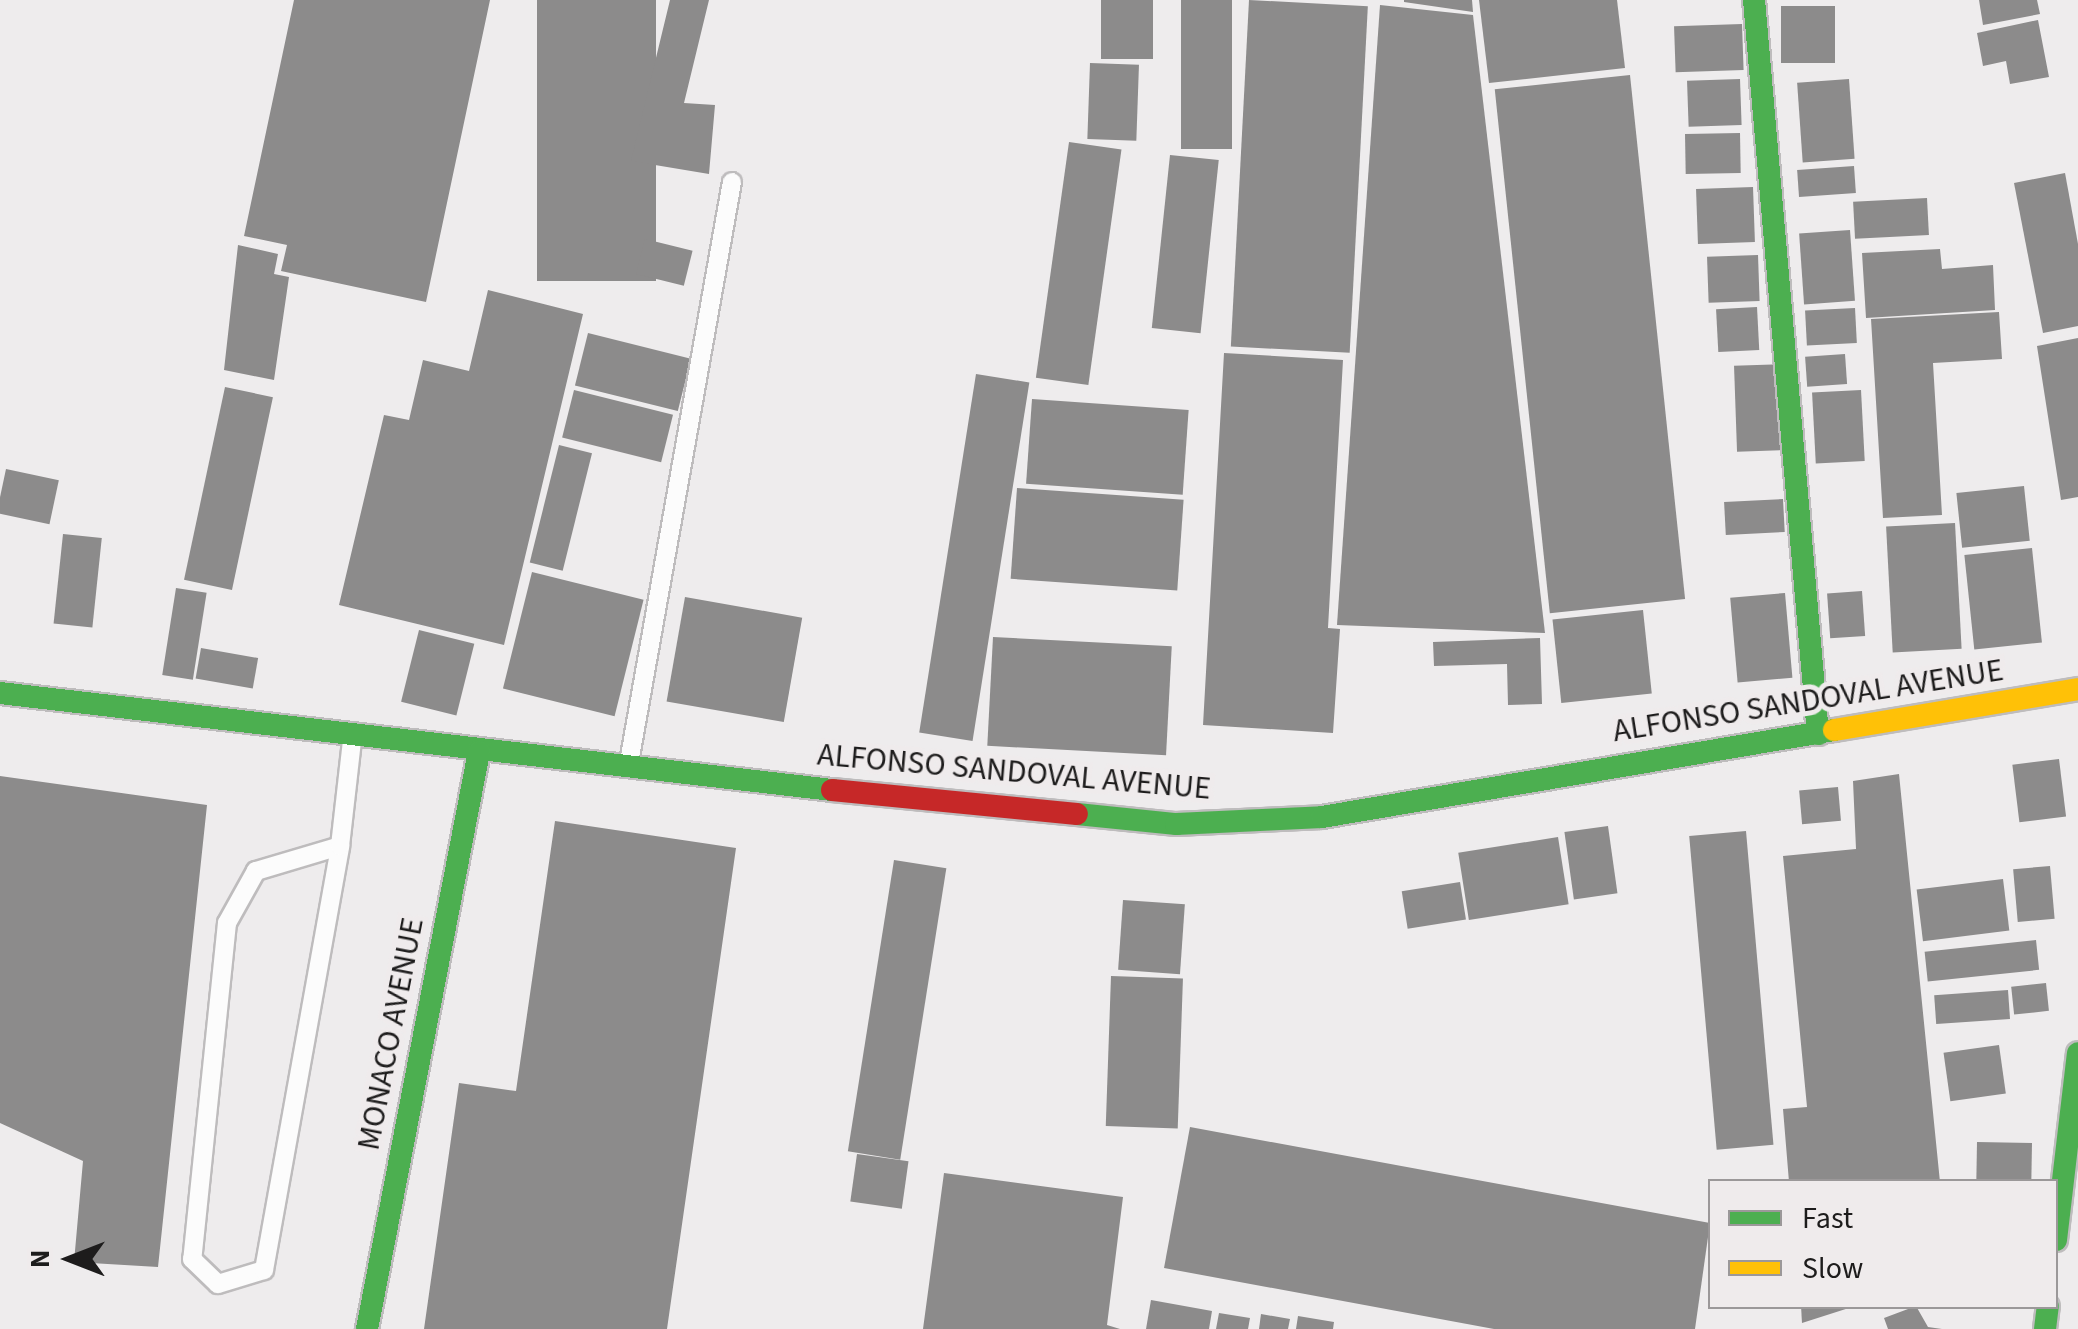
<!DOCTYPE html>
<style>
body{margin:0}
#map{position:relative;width:2078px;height:1329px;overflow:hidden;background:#eeeced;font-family:"Source Sans 3",sans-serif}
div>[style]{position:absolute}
.building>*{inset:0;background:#8c8b8b;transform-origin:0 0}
.roads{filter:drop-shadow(2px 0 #bebcbd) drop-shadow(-2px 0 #bebcbd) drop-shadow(0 2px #bebcbd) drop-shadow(0 -2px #bebcbd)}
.lane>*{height:18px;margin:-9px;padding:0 9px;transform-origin:9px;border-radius:9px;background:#fcfcfc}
.fast>*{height:22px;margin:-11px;padding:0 11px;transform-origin:11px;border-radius:11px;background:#4caf50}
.slow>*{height:22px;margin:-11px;padding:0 11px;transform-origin:11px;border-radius:11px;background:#ffc107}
.jam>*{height:22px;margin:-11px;padding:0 11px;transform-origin:11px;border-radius:11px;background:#c62828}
span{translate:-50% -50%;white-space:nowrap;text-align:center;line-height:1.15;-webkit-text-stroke:10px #efebec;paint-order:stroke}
.street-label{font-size:32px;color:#1d1c1c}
.legend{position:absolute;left:1708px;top:1179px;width:350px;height:130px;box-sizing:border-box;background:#efebec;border:2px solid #9b9899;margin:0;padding:12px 18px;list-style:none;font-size:30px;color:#1d1c1c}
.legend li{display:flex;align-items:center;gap:20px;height:50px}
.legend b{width:50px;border:2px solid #9b9899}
.north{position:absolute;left:20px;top:1209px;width:100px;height:100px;-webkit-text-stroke:8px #efebec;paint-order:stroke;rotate:270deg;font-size:28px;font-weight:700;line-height:40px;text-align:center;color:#1d1c1c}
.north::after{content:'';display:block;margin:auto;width:35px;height:45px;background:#1d1c1c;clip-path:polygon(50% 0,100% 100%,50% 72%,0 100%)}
</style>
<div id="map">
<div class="building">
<i style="clip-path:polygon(294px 0,490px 0,426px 302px,281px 271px,287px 245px,244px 236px)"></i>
<i style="left:537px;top:0;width:119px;height:281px"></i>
<i style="clip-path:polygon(670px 0,709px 0,684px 103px,715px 105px,709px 174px,631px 161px)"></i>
<i style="left:1101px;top:0;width:52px;height:59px"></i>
<i style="left:1181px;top:0;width:51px;height:149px"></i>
<i style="left:1249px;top:0;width:119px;height:347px;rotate:3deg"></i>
<i style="clip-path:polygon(1404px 0,1472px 0,1473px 12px,1404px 2px)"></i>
<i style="clip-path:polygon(1479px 0,1617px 0,1625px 68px,1489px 83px)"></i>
<i style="clip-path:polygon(1979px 0,2037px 0,2040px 14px,1983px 25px)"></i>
<i style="clip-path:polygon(1380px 5px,1473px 15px,1545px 633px,1337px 625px)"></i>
<i style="left:1835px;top:6px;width:57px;height:54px;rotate:90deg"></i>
<i style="clip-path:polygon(2038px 20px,2049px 77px,2010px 84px,2006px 61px,1983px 66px,1977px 33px)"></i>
<i style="left:1742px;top:24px;width:46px;height:68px;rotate:88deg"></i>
<i style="left:1090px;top:63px;width:49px;height:76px;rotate:2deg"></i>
<i style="left:1630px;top:75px;width:527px;height:136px;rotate:84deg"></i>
<i style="left:1740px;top:79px;width:46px;height:53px;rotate:88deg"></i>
<i style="left:1849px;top:79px;width:80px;height:52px;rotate:86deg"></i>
<i style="left:1740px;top:133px;width:40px;height:55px;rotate:89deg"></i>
<i style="left:1069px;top:142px;width:53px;height:238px;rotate:8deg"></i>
<i style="left:1170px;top:155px;width:49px;height:174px;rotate:6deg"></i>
<i style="left:1854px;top:166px;width:27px;height:57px;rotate:86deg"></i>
<i style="clip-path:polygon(2065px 173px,2078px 244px,2078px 326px,2043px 333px,2014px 183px)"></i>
<i style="left:1753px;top:187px;width:55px;height:57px;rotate:88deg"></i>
<i style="left:1927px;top:198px;width:37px;height:74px;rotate:87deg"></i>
<i style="left:1850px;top:230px;width:71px;height:51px;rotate:86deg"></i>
<i style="left:645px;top:239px;width:49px;height:36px;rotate:14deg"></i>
<i style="clip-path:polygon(238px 245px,278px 254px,274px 274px,289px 277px,274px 380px,224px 370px)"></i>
<i style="clip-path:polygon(1940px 249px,1942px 269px,1993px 265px,1995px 310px,1866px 318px,1862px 253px)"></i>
<i style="left:1758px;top:255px;width:46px;height:51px;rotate:88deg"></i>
<i style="clip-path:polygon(488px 290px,583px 314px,504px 645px,339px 605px,384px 415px,409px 420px,423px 360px,469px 371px)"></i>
<i style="left:1757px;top:307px;width:43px;height:41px;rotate:87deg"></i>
<i style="left:1855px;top:308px;width:35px;height:50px;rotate:87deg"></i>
<i style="clip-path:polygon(1999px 312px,2002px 359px,1933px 363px,1942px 515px,1883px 518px,1871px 319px)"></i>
<i style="left:588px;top:333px;width:106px;height:54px;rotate:14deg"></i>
<i style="clip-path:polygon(2078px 338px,2078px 497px,2061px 500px,2037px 346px)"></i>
<i style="clip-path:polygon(1224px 353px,1343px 360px,1328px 628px,1340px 629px,1333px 733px,1203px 725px)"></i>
<i style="left:1845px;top:354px;width:30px;height:40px;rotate:86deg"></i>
<i style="left:1784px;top:364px;width:86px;height:50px;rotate:88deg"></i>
<i style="left:976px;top:374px;width:54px;height:363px;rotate:9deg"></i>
<i style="left:225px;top:387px;width:49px;height:197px;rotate:12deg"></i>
<i style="left:574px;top:390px;width:102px;height:49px;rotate:14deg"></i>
<i style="left:1861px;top:390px;width:71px;height:49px;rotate:87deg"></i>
<i style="left:1032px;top:399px;width:157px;height:85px;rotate:4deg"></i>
<i style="left:559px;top:445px;width:34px;height:121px;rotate:14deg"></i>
<i style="left:6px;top:469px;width:54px;height:45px;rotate:12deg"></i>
<i style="left:2024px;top:486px;width:55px;height:68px;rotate:84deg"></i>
<i style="left:1017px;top:488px;width:167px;height:91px;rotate:4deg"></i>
<i style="left:1783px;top:499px;width:33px;height:59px;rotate:87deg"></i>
<i style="left:1955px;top:523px;width:126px;height:69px;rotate:87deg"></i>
<i style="left:63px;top:534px;width:39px;height:90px;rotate:6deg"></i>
<i style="left:2032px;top:548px;width:95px;height:68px;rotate:84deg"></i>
<i style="left:532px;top:572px;width:115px;height:120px;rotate:14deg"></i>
<i style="left:176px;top:588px;width:31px;height:88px;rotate:9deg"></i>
<i style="left:1862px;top:591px;width:45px;height:35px;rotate:86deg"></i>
<i style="left:1785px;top:593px;width:85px;height:55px;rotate:85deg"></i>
<i style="left:685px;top:597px;width:119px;height:106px;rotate:10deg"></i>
<i style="left:1643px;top:610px;width:84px;height:91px;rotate:84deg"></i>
<i style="left:419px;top:630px;width:57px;height:74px;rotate:14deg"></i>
<i style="left:993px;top:637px;width:179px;height:109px;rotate:3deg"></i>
<i style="clip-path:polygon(1540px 638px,1542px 704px,1508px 705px,1507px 664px,1434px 666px,1433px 642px)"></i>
<i style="left:201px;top:648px;width:58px;height:31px;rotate:10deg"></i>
<i style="left:2059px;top:759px;width:58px;height:47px;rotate:83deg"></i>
<i style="clip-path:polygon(1899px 774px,1940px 1182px,1789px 1182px,1783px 1109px,1807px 1107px,1783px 856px,1856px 849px,1853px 781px)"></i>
<i style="clip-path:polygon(0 776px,207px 805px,158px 1267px,74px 1262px,83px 1161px,0 1123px)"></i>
<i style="left:1838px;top:787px;width:34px;height:39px;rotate:85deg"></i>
<i style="clip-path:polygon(555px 821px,736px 848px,667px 1329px,424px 1329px,459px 1083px,516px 1091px)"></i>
<i style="left:1608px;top:826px;width:68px;height:44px;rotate:82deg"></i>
<i style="left:1746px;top:831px;width:315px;height:57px;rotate:85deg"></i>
<i style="left:1558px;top:837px;width:68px;height:101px;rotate:81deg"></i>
<i style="left:894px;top:860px;width:53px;height:295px;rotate:9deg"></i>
<i style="left:2050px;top:866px;width:53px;height:37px;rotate:85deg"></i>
<i style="left:2003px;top:879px;width:52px;height:87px;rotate:83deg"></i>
<i style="left:1460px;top:882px;width:38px;height:59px;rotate:81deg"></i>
<i style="left:1123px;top:900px;width:62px;height:70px;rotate:4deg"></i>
<i style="left:2036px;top:940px;width:30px;height:112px;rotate:84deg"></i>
<i style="left:1111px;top:976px;width:72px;height:150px;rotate:2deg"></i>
<i style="left:2046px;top:983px;width:28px;height:35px;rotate:84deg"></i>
<i style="left:2008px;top:990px;width:29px;height:74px;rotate:86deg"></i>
<i style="left:1999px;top:1045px;width:49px;height:56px;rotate:82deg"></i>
<i style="clip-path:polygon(1190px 1127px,1710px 1223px,1695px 1329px,1494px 1329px,1164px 1268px)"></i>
<i style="left:1977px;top:1142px;width:55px;height:40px;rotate:1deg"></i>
<i style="left:857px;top:1154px;width:52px;height:48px;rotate:8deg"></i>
<i style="clip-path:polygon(944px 1173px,1123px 1197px,1107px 1325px,1120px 1329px,923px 1329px)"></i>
<i style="clip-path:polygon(1151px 1300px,1212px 1311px,1209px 1329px,1146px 1329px)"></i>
<i style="clip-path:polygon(1801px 1306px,1852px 1306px,1852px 1307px,1802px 1323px)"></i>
<i style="clip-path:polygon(1916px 1306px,1928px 1327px,1942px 1329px,1888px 1329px,1884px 1318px)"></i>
<i style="clip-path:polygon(1219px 1313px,1250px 1318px,1248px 1329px,1216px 1329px)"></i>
<i style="clip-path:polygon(1261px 1314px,1290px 1319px,1288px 1329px,1259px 1329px)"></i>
<i style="clip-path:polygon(1298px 1316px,1334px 1322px,1333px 1329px,1296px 1329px)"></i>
</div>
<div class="roads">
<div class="lane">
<i style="left:628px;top:768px;width:595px;rotate:-79.94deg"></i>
<i style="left:340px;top:846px;width:88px;rotate:163.4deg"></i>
<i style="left:256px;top:871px;width:60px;rotate:119.1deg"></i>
<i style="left:227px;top:923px;width:338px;rotate:95.9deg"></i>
<i style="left:192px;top:1259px;width:36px;rotate:44deg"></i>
<i style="left:218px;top:1284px;width:48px;rotate:-16.9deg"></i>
<i style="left:264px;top:1270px;width:431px;rotate:-79.8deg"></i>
<i style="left:340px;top:846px;width:106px;rotate:-83.5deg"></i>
</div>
<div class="fast">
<i style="left:1754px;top:0;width:737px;rotate:85.02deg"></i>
<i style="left:0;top:693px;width:838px;rotate:6.65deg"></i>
<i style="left:1077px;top:814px;width:100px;rotate:5.8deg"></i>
<i style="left:1176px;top:824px;width:146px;rotate:-2.7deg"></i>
<i style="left:1322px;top:817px;width:519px;rotate:-9.64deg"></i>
<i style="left:2056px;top:1240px;width:188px;rotate:-83.3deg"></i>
<i style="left:367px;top:1329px;width:588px;rotate:-79.02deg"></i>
<i style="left:2045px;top:1329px;width:23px;rotate:-83deg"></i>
</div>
<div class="slow">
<i style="left:1834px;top:730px;width:247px;rotate:-9.5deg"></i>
</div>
<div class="jam">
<i style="left:832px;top:790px;width:246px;rotate:5.6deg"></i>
</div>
</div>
<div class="street-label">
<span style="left:1808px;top:701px;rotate:-9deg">ALFONSO SANDOVAL AVENUE</span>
<span style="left:1014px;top:772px;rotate:5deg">ALFONSO SANDOVAL AVENUE</span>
<span style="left:391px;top:1034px;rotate:-79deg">MONACO AVENUE</span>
</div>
<ul class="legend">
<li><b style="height:12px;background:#4caf50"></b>Fast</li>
<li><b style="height:12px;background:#ffc107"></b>Slow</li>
</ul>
<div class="north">N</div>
</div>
